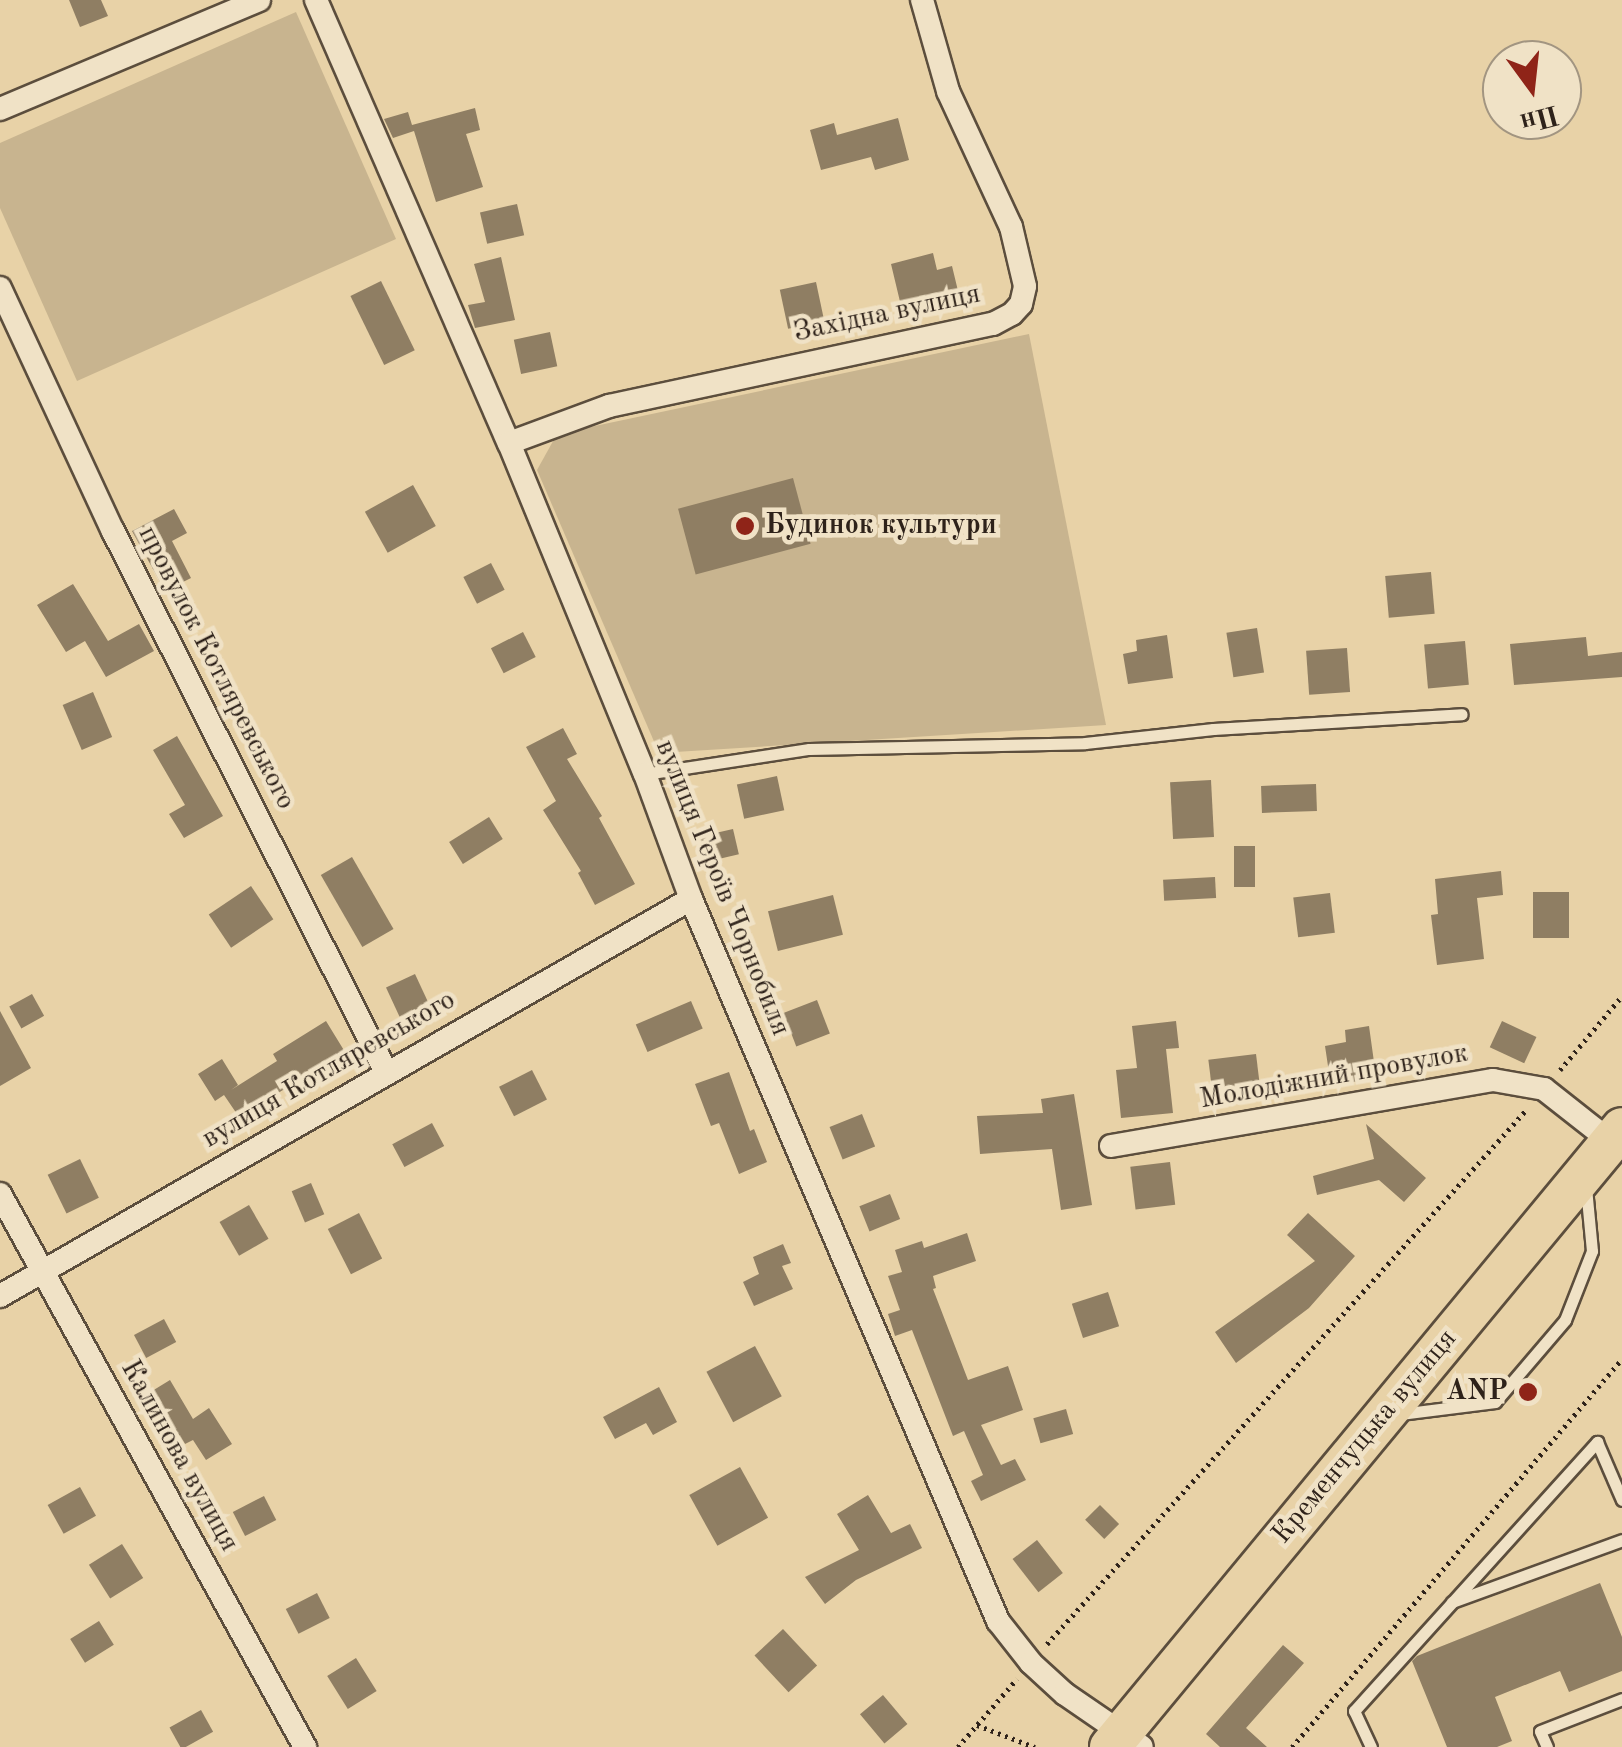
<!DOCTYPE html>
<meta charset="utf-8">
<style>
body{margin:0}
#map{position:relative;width:1622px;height:1747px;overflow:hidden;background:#e8d2a7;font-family:"Old Standard TT",serif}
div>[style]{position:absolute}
.green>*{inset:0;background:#c8b48f}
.building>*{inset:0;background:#8f7e63;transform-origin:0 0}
.path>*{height:5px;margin-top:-2.5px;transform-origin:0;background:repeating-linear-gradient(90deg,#2e221a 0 2.5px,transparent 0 7.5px)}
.roads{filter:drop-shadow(2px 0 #5c4e3d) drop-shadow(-2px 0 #5c4e3d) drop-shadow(0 2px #5c4e3d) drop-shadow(0 -2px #5c4e3d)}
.service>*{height:11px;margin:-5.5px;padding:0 5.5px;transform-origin:5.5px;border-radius:5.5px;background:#f0e2c6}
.minor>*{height:22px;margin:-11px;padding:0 11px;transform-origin:11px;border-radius:11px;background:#f0e2c6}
.trunk>*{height:40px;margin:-20px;padding:0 20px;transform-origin:20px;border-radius:20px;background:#e8d2a7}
.dots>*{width:28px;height:28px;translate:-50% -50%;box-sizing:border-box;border:5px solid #f0e2c6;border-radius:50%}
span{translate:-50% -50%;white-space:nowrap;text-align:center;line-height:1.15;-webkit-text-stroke:9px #f0e2c6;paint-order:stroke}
.street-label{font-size:28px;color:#2e221a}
.poi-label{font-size:28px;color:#2e221a;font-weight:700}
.left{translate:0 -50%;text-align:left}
.right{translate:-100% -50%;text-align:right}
.north{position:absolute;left:1482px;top:40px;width:100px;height:100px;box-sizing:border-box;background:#f0e2c6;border:2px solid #a29581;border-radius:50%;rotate:165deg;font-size:28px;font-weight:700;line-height:40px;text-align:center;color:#2e221a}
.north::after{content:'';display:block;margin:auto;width:35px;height:45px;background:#8f2418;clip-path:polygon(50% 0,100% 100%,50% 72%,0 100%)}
</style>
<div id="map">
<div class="green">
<i style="clip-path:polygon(296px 12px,396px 239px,77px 381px,0 208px,0 143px)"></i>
<i style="clip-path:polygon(1029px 334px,1106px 725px,659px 753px,537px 470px,557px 434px)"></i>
</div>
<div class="building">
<i style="clip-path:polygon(69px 0,101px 0,108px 16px,80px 27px)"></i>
<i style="clip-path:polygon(475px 108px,480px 130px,466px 134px,483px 187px,436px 202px,414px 131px,393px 138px,384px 119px,408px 112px,412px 125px)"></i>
<i style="clip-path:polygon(898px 118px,909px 160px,875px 170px,871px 157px,821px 170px,810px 130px,834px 123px,837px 135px)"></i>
<i style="left:517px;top:204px;width:32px;height:38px;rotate:77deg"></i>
<i style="clip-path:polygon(933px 253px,937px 270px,952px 266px,959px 295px,902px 310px,891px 264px)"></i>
<i style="clip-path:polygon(501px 257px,515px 320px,475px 328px,468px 305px,485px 302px,474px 264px)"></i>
<i style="left:381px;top:281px;width:77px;height:34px;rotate:64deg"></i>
<i style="left:816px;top:282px;width:40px;height:37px;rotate:78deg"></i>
<i style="left:550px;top:332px;width:35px;height:37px;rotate:78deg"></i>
<i style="left:793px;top:478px;width:68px;height:119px;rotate:75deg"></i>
<i style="left:413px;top:485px;width:47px;height:55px;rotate:61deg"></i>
<i style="clip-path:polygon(174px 509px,187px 533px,172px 541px,191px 578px,165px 591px,132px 531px)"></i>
<i style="left:491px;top:563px;width:30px;height:31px;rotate:63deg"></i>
<i style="left:1431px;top:572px;width:42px;height:46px;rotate:85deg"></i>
<i style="clip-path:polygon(73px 584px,108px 641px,139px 624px,154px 651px,106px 677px,85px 641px,66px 652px,37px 605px)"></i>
<i style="left:1257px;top:628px;width:45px;height:31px;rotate:81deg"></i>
<i style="left:523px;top:632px;width:28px;height:36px;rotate:63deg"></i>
<i style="clip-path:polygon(1167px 635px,1173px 678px,1128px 684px,1123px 654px,1137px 651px,1136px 640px)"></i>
<i style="clip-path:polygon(1586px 637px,1588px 656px,1622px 652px,1622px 677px,1514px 685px,1510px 644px)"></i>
<i style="left:1465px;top:641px;width:44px;height:41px;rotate:85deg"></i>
<i style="left:1347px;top:648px;width:44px;height:41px;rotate:86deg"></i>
<i style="left:93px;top:692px;width:49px;height:33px;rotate:67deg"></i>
<i style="clip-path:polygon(563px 728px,577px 754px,567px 759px,602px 816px,599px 818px,635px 884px,595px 905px,578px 873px,581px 871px,543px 810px,556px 801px,526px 747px)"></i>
<i style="clip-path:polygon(177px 736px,223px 816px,184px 838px,169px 814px,185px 805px,153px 750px)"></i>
<i style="left:777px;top:776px;width:35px;height:41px;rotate:78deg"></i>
<i style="left:1211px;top:780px;width:57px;height:41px;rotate:87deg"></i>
<i style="left:1316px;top:784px;width:27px;height:55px;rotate:88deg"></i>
<i style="left:489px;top:817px;width:26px;height:47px;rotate:58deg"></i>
<i style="left:733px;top:829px;width:26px;height:36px;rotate:77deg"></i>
<i style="left:1234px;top:846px;width:21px;height:41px"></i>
<i style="left:352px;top:857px;width:83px;height:36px;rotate:60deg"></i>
<i style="clip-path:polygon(1501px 871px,1503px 895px,1477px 898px,1484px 959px,1437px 965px,1431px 915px,1438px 914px,1435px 879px)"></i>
<i style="left:1215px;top:877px;width:21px;height:52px;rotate:87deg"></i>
<i style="left:251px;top:886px;width:40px;height:51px;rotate:56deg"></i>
<i style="left:1533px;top:892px;width:36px;height:46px"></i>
<i style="left:1330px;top:893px;width:40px;height:37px;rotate:83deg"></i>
<i style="left:833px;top:895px;width:41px;height:67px;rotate:76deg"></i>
<i style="left:415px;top:974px;width:33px;height:32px;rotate:65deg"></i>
<i style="left:32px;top:994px;width:25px;height:26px;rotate:61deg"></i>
<i style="left:817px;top:1000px;width:36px;height:36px;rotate:69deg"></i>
<i style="left:691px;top:1001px;width:30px;height:60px;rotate:67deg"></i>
<i style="clip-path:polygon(0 1011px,31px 1068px,0 1086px)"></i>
<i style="clip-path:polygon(326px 1021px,345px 1052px,239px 1117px,224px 1095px,215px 1101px,198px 1074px,222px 1059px,238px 1085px,231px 1090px,277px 1061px,273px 1054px)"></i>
<i style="clip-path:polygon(1176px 1021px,1179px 1048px,1166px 1049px,1173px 1113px,1121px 1118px,1116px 1070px,1137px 1068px,1132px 1026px)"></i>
<i style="left:1502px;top:1021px;width:38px;height:29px;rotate:25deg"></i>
<i style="clip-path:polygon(1369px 1026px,1374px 1062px,1363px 1064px,1365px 1080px,1331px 1086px,1325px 1046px,1346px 1042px,1345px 1030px)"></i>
<i style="left:1256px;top:1054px;width:46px;height:48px;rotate:83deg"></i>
<i style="left:532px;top:1070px;width:33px;height:37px;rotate:63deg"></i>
<i style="clip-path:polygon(729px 1072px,750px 1131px,754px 1129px,767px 1162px,739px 1174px,719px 1123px,711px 1126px,695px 1084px)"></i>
<i style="clip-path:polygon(1074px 1094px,1092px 1205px,1061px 1210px,1052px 1149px,980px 1154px,977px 1116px,1043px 1113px,1041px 1099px)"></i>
<i style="left:862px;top:1114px;width:35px;height:35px;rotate:68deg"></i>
<i style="left:432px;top:1123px;width:26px;height:45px;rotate:62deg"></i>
<i style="clip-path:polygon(1366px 1124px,1426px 1178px,1404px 1202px,1379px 1180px,1317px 1195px,1313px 1176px,1374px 1159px)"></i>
<i style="left:80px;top:1159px;width:43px;height:36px;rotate:64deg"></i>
<i style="left:1170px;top:1162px;width:43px;height:40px;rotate:83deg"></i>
<i style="left:311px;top:1183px;width:34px;height:21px;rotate:67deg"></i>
<i style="left:890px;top:1194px;width:27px;height:33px;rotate:68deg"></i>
<i style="left:249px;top:1205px;width:39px;height:34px;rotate:60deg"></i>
<i style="left:359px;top:1213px;width:51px;height:35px;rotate:63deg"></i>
<i style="clip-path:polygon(1308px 1213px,1355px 1256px,1309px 1308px,1236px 1363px,1215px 1332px,1315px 1261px,1287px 1235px)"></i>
<i style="clip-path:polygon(967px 1233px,976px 1261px,933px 1276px,936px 1288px,933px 1289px,968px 1380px,1008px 1366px,1023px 1410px,981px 1425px,1001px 1465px,1015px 1459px,1026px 1480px,981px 1501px,971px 1481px,983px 1475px,964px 1431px,953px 1436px,912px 1330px,895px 1336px,888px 1314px,900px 1310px,888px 1276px,902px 1272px,895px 1250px,922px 1241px,924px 1248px)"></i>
<i style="clip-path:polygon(783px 1244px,791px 1263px,782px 1266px,793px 1289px,754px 1306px,743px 1282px,759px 1274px,753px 1257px)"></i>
<i style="left:1108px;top:1292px;width:36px;height:38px;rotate:72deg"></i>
<i style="left:164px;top:1319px;width:26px;height:34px;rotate:62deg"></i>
<i style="left:755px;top:1346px;width:57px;height:55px;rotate:62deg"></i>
<i style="clip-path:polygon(170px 1380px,193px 1419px,209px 1408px,232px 1444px,206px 1460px,193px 1440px,185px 1444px,162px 1409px,155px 1413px,144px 1396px)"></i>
<i style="clip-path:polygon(659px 1387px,677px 1422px,653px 1435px,646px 1423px,615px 1439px,603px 1417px)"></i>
<i style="left:1066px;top:1409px;width:26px;height:34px;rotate:74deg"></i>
<i style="left:740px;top:1467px;width:58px;height:58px;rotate:61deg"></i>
<i style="left:80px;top:1487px;width:33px;height:37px;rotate:61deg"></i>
<i style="clip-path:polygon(868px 1495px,891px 1533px,910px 1524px,922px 1548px,856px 1580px,825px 1604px,805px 1577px,859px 1550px,837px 1514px)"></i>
<i style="left:264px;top:1496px;width:27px;height:35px;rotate:63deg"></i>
<i style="left:1100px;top:1505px;width:27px;height:21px;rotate:45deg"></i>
<i style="left:1037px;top:1540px;width:42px;height:31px;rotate:52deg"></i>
<i style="left:122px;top:1544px;width:40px;height:39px;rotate:58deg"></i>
<i style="clip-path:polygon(1600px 1583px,1622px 1637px,1622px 1671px,1569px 1692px,1560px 1671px,1495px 1697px,1512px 1741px,1497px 1747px,1447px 1747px,1412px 1661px,1417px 1656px)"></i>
<i style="left:317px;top:1593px;width:28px;height:35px;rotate:63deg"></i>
<i style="left:99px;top:1621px;width:28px;height:34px;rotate:58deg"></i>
<i style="left:783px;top:1629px;width:50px;height:39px;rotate:47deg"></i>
<i style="clip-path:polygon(1283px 1645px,1304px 1663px,1246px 1728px,1267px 1747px,1220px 1747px,1206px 1734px)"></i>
<i style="left:356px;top:1658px;width:39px;height:34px;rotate:58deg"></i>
<i style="left:883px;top:1695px;width:38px;height:30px;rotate:50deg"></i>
<i style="left:201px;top:1710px;width:25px;height:36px;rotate:61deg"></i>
</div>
<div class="path">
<i style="left:1560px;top:1070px;width:97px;rotate:-50deg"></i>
<i style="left:1047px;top:1644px;width:719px;rotate:-48.1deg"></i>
<i style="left:977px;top:1725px;width:62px;rotate:20.8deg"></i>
<i style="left:958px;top:1747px;width:90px;rotate:-49.1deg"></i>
<i style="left:1292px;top:1747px;width:509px;rotate:-49.62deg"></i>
</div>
<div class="roads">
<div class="service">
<i style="left:645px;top:774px;width:166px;rotate:-8.7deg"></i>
<i style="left:809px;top:749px;width:276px;rotate:-1.2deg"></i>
<i style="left:1085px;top:743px;width:129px;rotate:-6.2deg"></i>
<i style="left:1213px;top:729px;width:249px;rotate:-3.4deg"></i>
<i style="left:1400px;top:1414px;width:96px;rotate:-7.2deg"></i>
<i style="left:1495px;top:1402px;width:108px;rotate:-49.5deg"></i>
<i style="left:1565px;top:1320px;width:74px;rotate:-68.6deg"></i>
<i style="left:1592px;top:1251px;width:63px;rotate:-95.4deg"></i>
<i style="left:1452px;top:1602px;width:181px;rotate:-20deg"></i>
<i style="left:1371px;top:1747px;width:40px;rotate:-115deg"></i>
<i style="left:1354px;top:1711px;width:363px;rotate:-47.9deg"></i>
<i style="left:1597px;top:1442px;width:63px;rotate:66.7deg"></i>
<i style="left:1547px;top:1747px;width:17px;rotate:-114deg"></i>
<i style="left:1540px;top:1731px;width:88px;rotate:-21.3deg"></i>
</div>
<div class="minor">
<i style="left:316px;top:0;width:483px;rotate:66.5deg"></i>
<i style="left:509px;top:443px;width:358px;rotate:67.7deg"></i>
<i style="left:645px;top:774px;width:133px;rotate:69.8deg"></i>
<i style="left:691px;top:899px;width:785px;rotate:66.96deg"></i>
<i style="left:998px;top:1621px;width:53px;rotate:51.8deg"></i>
<i style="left:1031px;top:1663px;width:46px;rotate:42.4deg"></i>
<i style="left:1065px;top:1694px;width:93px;rotate:34.5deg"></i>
<i style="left:0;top:109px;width:281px;rotate:-22.8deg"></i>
<i style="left:0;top:288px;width:268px;rotate:65.1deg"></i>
<i style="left:113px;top:531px;width:606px;rotate:63.22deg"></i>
<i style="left:509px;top:443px;width:107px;rotate:-20.3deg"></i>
<i style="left:609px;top:406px;width:393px;rotate:-12.1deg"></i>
<i style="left:993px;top:324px;width:21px;rotate:-28deg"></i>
<i style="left:1012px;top:314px;width:13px;rotate:-48deg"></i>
<i style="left:1021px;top:304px;width:18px;rotate:-77deg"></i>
<i style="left:1025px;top:286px;width:61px;rotate:-103.3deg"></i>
<i style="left:1011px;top:227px;width:150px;rotate:-114.9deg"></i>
<i style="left:948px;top:91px;width:95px;rotate:-105.9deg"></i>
<i style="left:1111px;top:1146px;width:388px;rotate:-9.8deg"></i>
<i style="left:1493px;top:1080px;width:52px;rotate:10deg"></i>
<i style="left:1544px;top:1089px;width:84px;rotate:38.2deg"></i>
<i style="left:0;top:1194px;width:632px;rotate:61.12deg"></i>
<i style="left:0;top:1296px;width:797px;rotate:-29.88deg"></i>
</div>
<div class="trunk">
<i style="left:1110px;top:1747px;width:803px;rotate:-50.4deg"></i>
</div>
</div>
<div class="dots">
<i style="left:745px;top:526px;background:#8f2418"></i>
<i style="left:1528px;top:1392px;background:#8f2418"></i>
</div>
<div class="street-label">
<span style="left:887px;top:314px;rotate:-12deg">Західна вулиця</span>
<span style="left:216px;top:668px;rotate:63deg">провулок Котляревського</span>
<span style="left:722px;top:888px;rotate:68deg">вулиця Героїв Чорнобиля</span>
<span style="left:329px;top:1070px;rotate:-30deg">вулиця Котляревського</span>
<span style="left:1334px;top:1077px;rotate:-10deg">Молодіжний провулок</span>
<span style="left:1365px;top:1437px;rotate:-50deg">Кременчуцька вулиця</span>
<span style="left:179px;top:1456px;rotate:61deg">Калинова вулиця</span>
</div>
<div class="poi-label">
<span class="left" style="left:765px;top:526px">Будинок культури</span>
<span class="right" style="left:1508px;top:1392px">ANP</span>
</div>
<div class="north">Пн</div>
</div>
